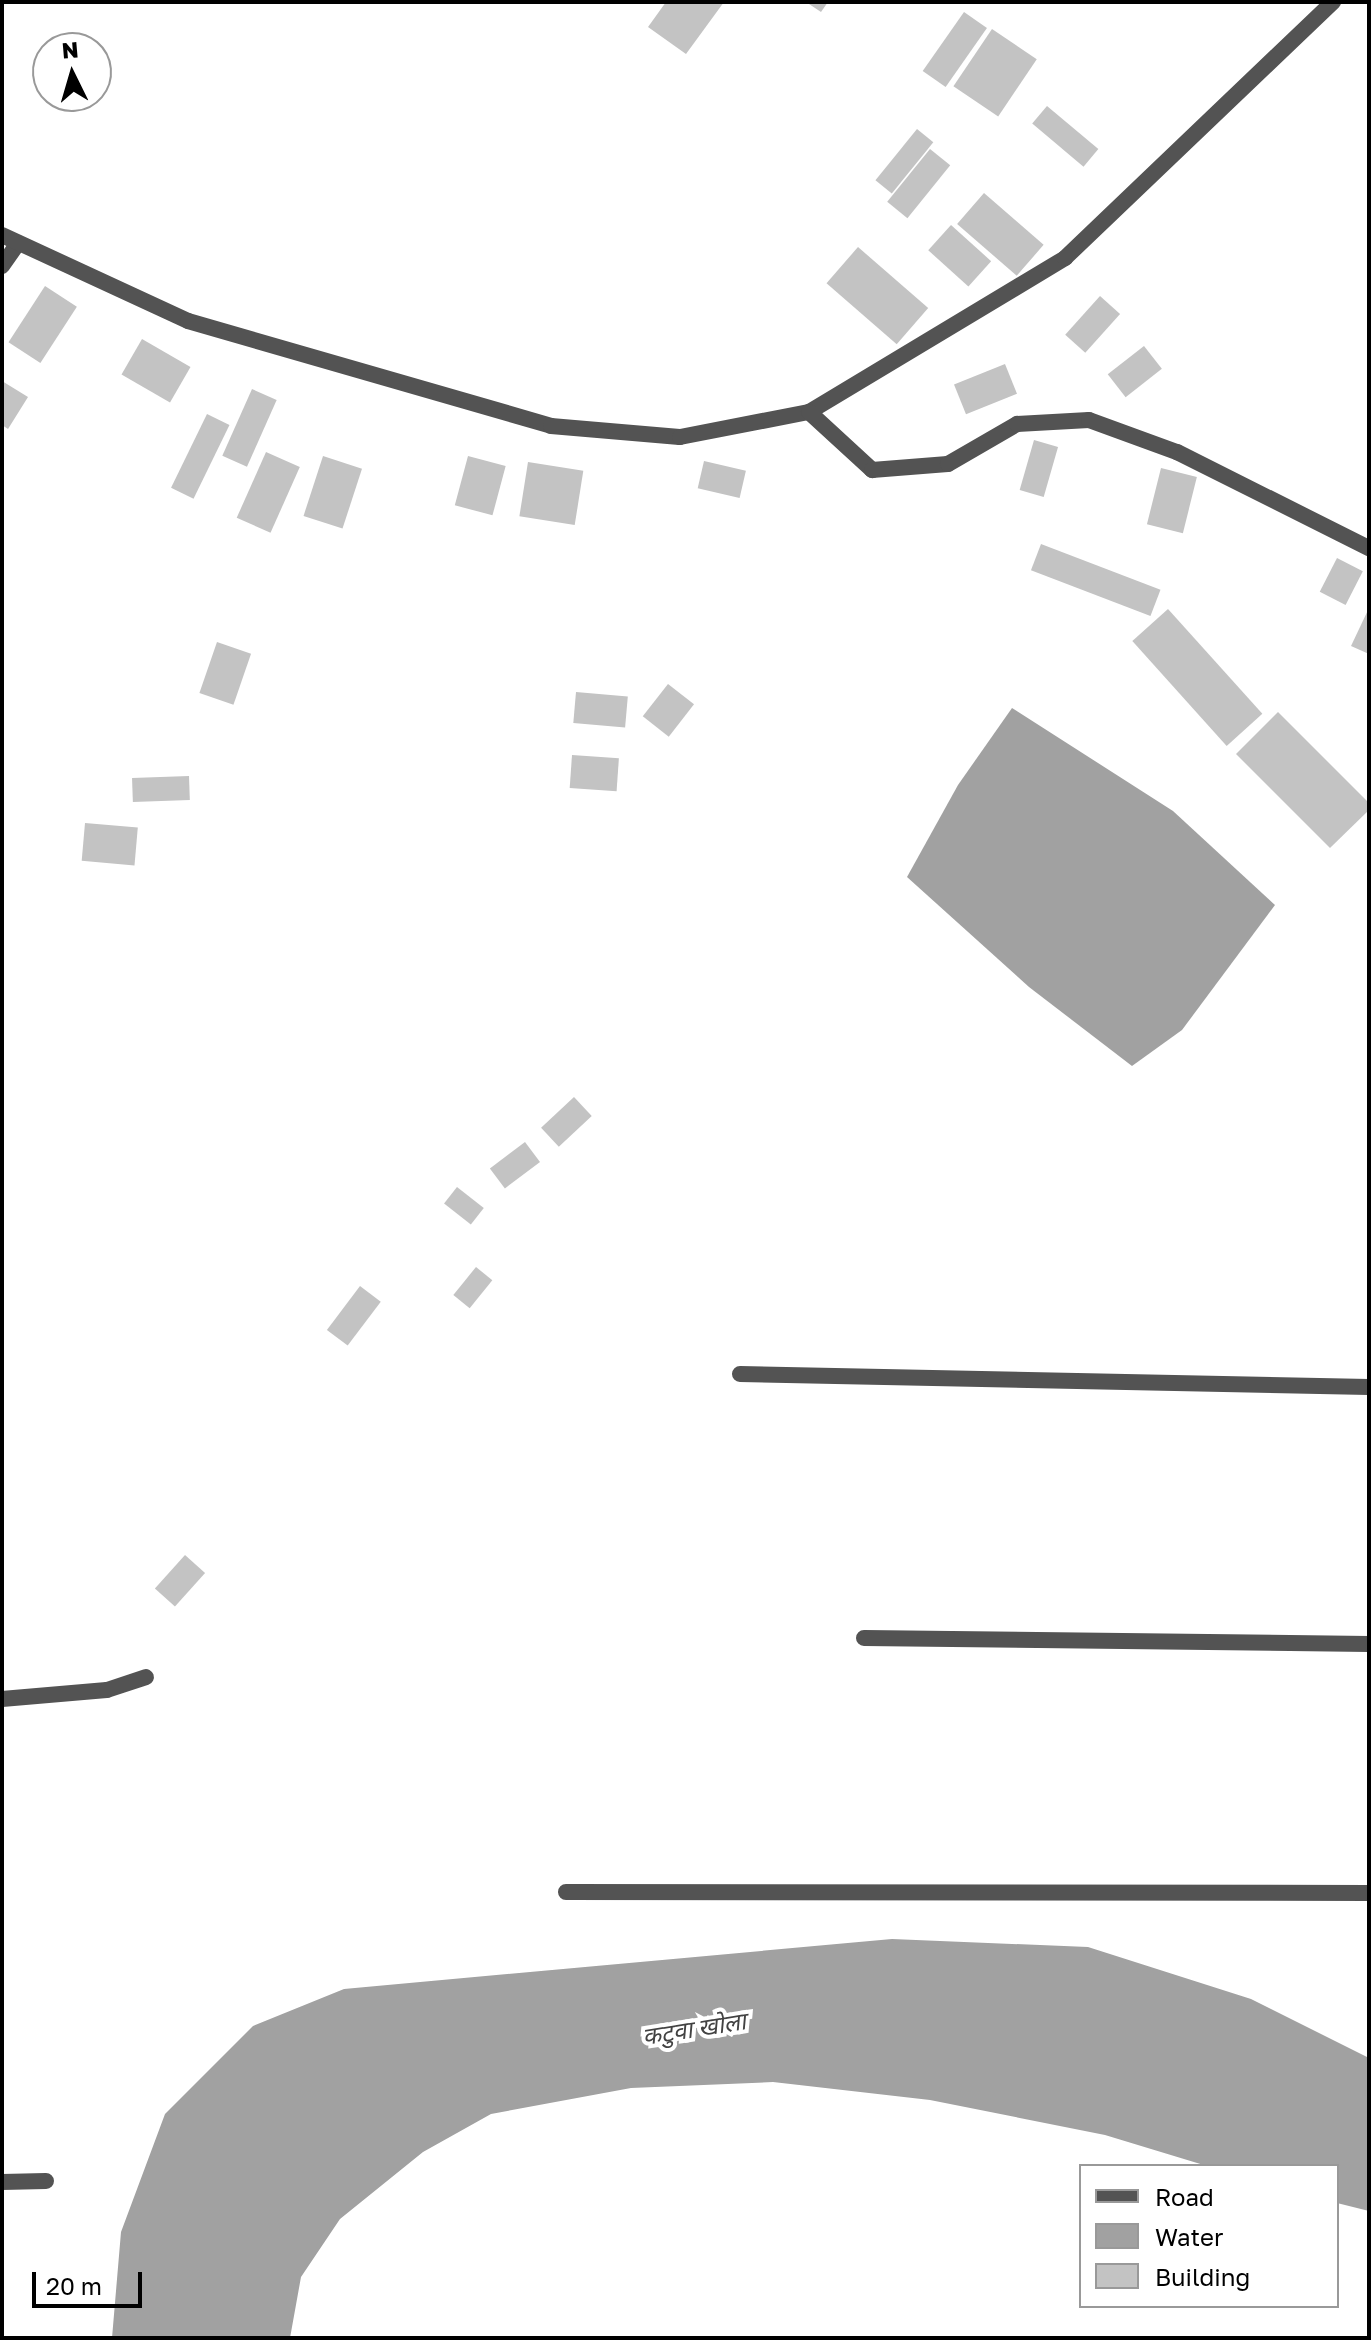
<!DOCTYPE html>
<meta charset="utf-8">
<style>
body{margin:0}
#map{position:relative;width:1371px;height:2340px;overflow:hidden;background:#fff;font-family:"Golos Text","Noto Sans Devanagari",sans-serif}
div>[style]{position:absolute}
.water>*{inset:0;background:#a1a1a1}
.building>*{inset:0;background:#c3c3c3;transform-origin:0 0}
.lane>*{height:16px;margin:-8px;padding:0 8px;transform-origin:8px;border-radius:8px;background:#535353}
.street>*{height:16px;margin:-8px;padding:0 8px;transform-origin:8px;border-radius:8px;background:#535353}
span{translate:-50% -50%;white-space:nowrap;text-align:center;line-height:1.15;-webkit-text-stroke:8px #fff;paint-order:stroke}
.water-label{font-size:24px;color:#424242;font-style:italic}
.frame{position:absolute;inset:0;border:4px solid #000;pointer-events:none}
.legend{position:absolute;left:1079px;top:2164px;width:260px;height:144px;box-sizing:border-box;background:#fff;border:2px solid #999;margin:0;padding:10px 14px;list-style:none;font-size:24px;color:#000}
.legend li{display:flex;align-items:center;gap:16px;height:40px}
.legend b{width:40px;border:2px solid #999}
.north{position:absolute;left:32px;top:32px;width:80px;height:80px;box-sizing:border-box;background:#fff;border:2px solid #999;border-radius:50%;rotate:355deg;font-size:22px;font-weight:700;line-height:32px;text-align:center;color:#000}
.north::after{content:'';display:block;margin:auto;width:28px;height:36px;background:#000;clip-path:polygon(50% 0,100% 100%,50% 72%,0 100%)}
.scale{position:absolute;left:32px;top:2272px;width:110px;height:36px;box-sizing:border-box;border:4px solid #000;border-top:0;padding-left:10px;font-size:24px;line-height:28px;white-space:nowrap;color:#000;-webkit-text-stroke:6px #fff;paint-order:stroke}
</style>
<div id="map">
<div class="water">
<i style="clip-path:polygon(1012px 708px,1173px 811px,1275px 905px,1182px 1030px,1132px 1066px,1029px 987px,907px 877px,958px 785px)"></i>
<i style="clip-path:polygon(892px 1939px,1088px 1947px,1251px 1999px,1369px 2058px,1369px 2211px,1337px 2203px,1337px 2166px,1207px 2166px,1105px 2135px,930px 2100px,773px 2082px,631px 2088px,491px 2114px,423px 2152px,340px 2219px,301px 2277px,290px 2338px,112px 2338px,121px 2232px,165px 2114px,253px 2026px,344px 1989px)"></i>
</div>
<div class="building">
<i style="clip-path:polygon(666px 2px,724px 2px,686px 54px,648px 27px)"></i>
<i style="clip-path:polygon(806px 2px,828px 2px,821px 12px)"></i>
<i style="left:964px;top:12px;width:28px;height:72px;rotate:35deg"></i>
<i style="left:992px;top:29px;width:54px;height:69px;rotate:34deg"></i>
<i style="left:1047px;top:106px;width:67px;height:23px;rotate:40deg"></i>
<i style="left:917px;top:129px;width:21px;height:66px;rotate:39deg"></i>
<i style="left:930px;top:149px;width:26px;height:68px;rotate:39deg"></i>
<i style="left:984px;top:193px;width:79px;height:41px;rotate:41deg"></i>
<i style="left:951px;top:225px;width:54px;height:34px;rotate:42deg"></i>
<i style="left:858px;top:247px;width:93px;height:48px;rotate:41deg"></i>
<i style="left:45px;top:286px;width:38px;height:67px;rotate:33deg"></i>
<i style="left:1100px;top:296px;width:27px;height:52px;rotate:42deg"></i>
<i style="left:142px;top:339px;width:56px;height:41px;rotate:30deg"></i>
<i style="left:1144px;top:346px;width:29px;height:46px;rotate:52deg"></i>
<i style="left:1005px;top:364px;width:32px;height:55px;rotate:68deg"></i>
<i style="clip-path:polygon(2px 381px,28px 397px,8px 429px,2px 425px)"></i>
<i style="left:252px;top:389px;width:27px;height:73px;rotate:24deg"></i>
<i style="left:207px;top:414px;width:25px;height:82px;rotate:26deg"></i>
<i style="left:1034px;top:440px;width:25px;height:52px;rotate:16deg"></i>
<i style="left:266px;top:452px;width:37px;height:72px;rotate:24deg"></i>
<i style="left:323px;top:456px;width:41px;height:63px;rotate:18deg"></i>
<i style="left:468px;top:456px;width:39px;height:51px;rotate:15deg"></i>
<i style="left:704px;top:461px;width:43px;height:28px;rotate:13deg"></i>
<i style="left:528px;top:462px;width:56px;height:55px;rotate:9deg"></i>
<i style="left:1161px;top:468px;width:37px;height:58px;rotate:14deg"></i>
<i style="left:1041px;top:544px;width:128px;height:28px;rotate:21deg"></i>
<i style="left:1337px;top:558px;width:29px;height:38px;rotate:27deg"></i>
<i style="clip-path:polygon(1369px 608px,1369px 654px,1351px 646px)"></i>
<i style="left:1168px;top:609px;width:141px;height:48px;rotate:48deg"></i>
<i style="left:217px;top:642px;width:36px;height:54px;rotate:19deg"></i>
<i style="left:668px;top:684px;width:33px;height:41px;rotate:38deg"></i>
<i style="left:576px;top:692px;width:52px;height:31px;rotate:5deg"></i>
<i style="clip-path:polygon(1278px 712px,1369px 803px,1369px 810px,1330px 848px,1236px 754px)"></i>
<i style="left:572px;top:755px;width:47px;height:33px;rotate:4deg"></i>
<i style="left:189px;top:776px;width:24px;height:57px;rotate:88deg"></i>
<i style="left:85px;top:823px;width:53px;height:38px;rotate:5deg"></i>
<i style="left:574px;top:1097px;width:26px;height:45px;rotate:47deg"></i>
<i style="left:525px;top:1142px;width:25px;height:44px;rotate:53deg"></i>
<i style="left:457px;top:1187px;width:34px;height:21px;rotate:38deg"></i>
<i style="left:476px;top:1267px;width:21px;height:36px;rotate:39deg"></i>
<i style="left:360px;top:1286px;width:26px;height:55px;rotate:37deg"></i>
<i style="left:185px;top:1555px;width:27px;height:45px;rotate:42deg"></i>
</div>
<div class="lane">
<i style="left:2px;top:266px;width:28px;rotate:-55deg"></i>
<i style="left:2px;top:1699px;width:105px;rotate:-4.9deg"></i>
<i style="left:107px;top:1690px;width:41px;rotate:-18.4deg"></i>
<i style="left:2px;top:2182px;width:44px;rotate:-1.3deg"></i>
</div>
<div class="street">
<i style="left:2px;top:235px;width:205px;rotate:24.8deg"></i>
<i style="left:188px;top:321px;width:378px;rotate:16.1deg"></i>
<i style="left:551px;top:426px;width:129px;rotate:4.9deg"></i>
<i style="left:680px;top:437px;width:131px;rotate:-11deg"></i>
<i style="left:809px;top:412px;width:299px;rotate:-31deg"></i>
<i style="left:1065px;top:258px;width:371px;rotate:-43.7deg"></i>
<i style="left:809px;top:412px;width:86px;rotate:42.6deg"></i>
<i style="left:872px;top:470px;width:76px;rotate:-4.5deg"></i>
<i style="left:948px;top:464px;width:80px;rotate:-30.1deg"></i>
<i style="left:1017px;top:424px;width:72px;rotate:-3.2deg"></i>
<i style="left:1089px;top:420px;width:94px;rotate:20deg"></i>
<i style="left:1177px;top:452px;width:215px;rotate:26.6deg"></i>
<i style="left:740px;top:1374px;width:629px;rotate:1.18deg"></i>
<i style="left:864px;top:1638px;width:505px;rotate:0.68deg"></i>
<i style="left:566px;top:1892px;width:803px;rotate:0.07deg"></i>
</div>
<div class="water-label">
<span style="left:694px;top:2028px;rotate:-9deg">कटुवा खोला</span>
</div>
<div class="frame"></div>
<ul class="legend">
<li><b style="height:10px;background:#535353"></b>Road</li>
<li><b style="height:22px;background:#a1a1a1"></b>Water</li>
<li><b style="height:22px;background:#c3c3c3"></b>Building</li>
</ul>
<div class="north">N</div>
<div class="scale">20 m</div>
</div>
